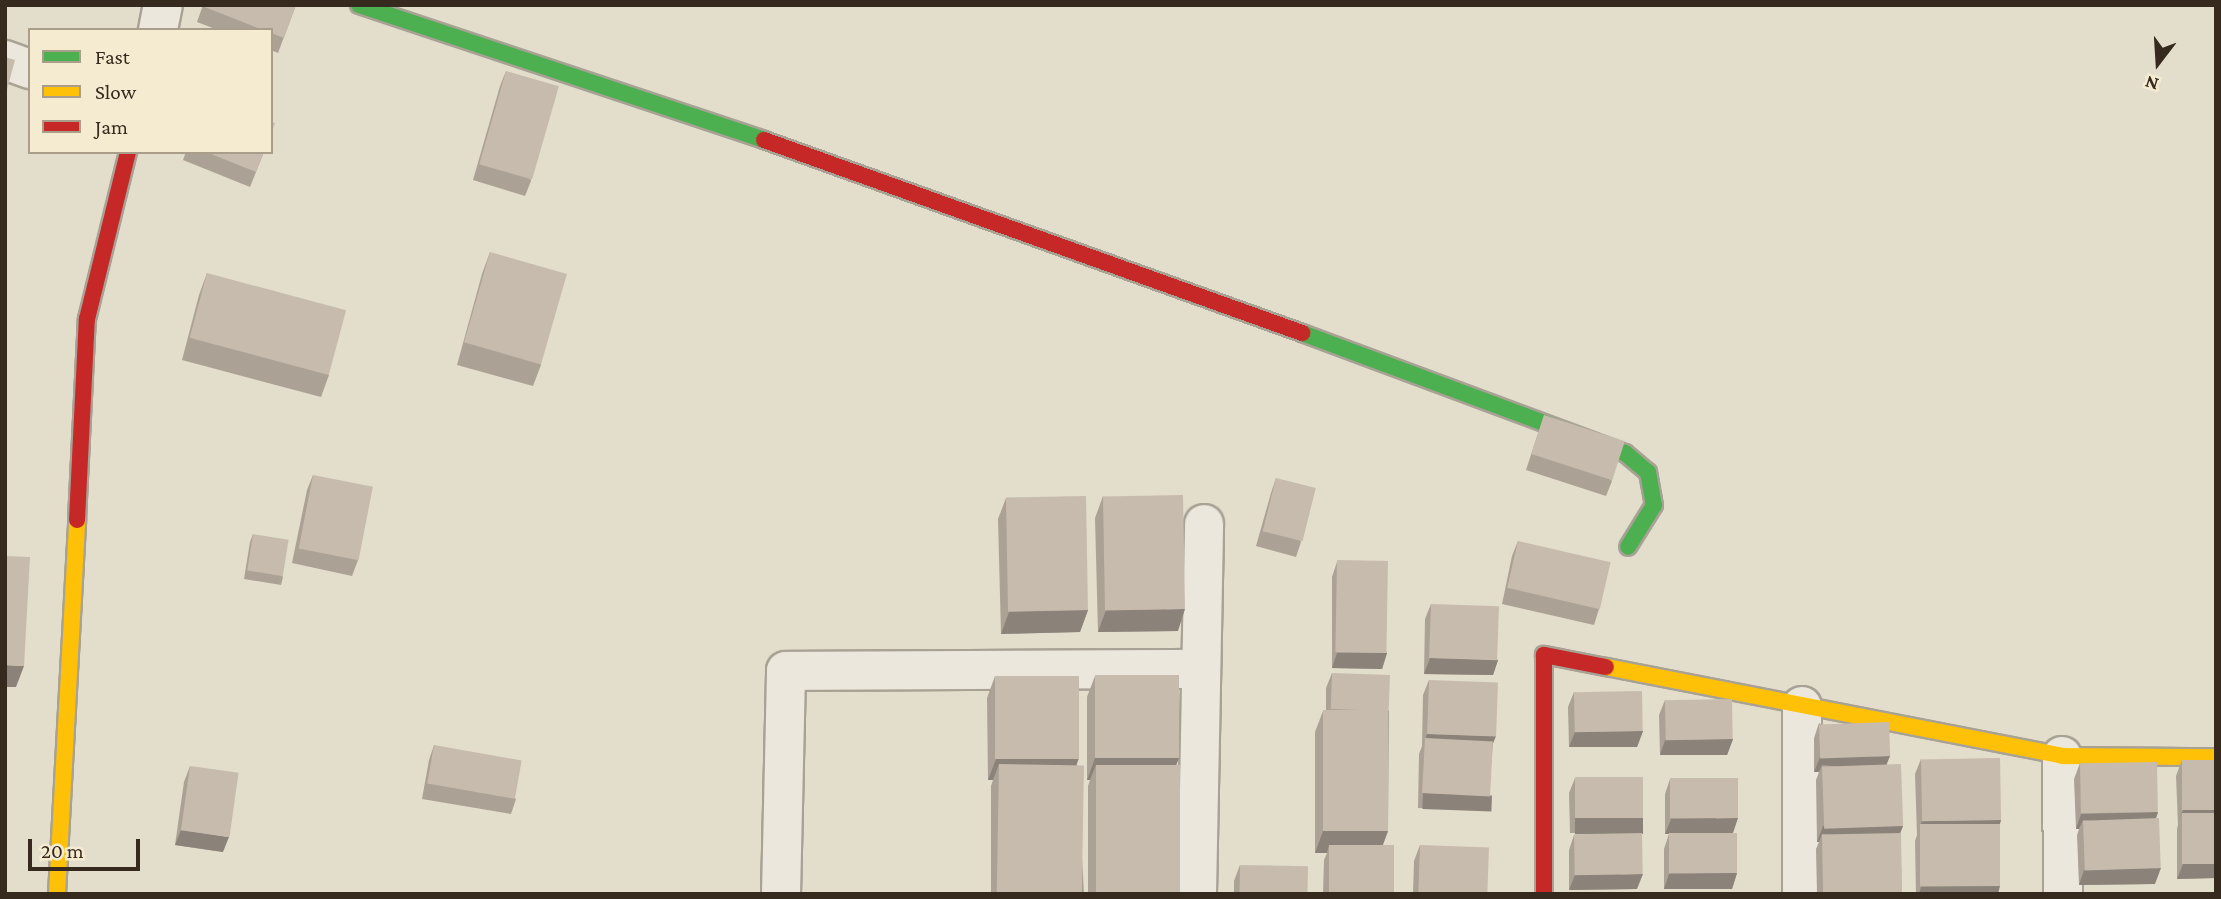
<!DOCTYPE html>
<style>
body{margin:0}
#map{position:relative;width:2221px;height:899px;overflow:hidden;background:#e3ddcc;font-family:"Crimson Pro",serif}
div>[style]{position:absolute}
.roads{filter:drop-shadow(2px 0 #a8a295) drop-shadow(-2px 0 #a8a295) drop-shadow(0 2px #a8a295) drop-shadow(0 -2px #a8a295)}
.street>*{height:38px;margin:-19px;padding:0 19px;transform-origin:19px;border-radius:19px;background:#ece7dd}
.fast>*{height:16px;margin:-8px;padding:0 8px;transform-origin:8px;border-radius:8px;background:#4caf50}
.slow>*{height:16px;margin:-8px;padding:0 8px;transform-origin:8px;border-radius:8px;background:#ffc107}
.jam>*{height:16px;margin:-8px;padding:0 8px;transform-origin:8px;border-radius:8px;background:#c62828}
.wall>*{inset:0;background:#aba195}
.shaded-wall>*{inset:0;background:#8b8379;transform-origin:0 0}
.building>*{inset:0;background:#c7bbad;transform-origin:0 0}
span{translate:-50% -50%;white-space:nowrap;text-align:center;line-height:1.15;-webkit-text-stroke:6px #f4ebd1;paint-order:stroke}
.frame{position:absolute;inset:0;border:7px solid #362a1e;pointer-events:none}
.legend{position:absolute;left:28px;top:28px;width:245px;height:126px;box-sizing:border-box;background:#f4ebd1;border:2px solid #a89e89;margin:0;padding:9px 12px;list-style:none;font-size:21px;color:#362a1e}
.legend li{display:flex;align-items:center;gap:14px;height:35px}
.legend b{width:35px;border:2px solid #a89e89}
.north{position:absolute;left:2123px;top:28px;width:70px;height:70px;-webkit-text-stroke:5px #f4ebd1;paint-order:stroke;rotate:197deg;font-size:19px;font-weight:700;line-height:28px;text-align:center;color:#362a1e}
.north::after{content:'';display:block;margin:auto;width:24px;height:32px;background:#362a1e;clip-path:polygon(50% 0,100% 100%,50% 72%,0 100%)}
.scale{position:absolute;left:28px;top:839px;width:112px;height:32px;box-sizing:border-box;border:4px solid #362a1e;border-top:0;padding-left:9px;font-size:21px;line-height:24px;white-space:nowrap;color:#362a1e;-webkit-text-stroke:5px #f4ebd1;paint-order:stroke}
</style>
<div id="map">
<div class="roads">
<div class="street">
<i style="left:158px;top:30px;width:25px;rotate:-79deg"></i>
<i style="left:5px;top:60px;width:27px;rotate:20deg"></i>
<i style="left:2062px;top:756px;width:138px;rotate:89.6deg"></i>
<i style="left:781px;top:894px;width:223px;rotate:-88.7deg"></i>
<i style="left:786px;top:671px;width:415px;rotate:-0.3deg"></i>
<i style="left:1197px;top:894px;width:370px;rotate:-88.9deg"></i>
<i style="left:1802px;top:894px;width:188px;rotate:-90deg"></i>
</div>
<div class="fast">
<i style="left:359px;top:5px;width:427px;rotate:18.4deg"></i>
<i style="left:1302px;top:333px;width:345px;rotate:20.4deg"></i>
<i style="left:1625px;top:453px;width:30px;rotate:40deg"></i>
<i style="left:1648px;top:472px;width:34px;rotate:80deg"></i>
<i style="left:1654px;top:505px;width:49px;rotate:121.8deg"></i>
</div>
<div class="slow">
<i style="left:1606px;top:667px;width:465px;rotate:11deg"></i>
<i style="left:2062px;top:756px;width:154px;rotate:0.4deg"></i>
<i style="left:57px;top:894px;width:375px;rotate:-86.9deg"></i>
</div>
<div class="jam">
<i style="left:764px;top:140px;width:572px;rotate:19.73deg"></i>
<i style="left:77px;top:520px;width:201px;rotate:-87.2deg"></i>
<i style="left:87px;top:319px;width:172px;rotate:-76.2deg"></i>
<i style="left:1544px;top:894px;width:239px;rotate:-90deg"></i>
<i style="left:1544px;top:655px;width:63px;rotate:11deg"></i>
</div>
</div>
<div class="wall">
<i style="clip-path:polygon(203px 5px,296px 5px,278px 53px,271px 50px,271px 30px,218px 30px,197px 22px)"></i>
<i style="clip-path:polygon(506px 71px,531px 181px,525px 196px,473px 180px,500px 86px)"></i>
<i style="clip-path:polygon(186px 152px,264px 152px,250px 187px,183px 160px)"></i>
<i style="clip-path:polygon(490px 252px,541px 365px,533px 386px,457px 365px,482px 274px)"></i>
<i style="clip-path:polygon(207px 273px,329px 375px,321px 397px,182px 360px,199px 295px)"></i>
<i style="clip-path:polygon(1544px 415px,1612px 481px,1606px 496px,1526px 470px)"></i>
<i style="clip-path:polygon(313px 475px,358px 560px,352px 576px,292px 563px,307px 490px)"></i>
<i style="clip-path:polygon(1276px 478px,1301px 542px,1296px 557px,1256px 546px,1271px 493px)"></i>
<i style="clip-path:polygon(1103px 496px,1178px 631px,1098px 632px,1095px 518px)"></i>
<i style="clip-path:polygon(1006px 498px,1088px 610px,1080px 632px,1001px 634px,998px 519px)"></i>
<i style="clip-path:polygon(253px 534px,283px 577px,281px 585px,244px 579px,250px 542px)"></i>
<i style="clip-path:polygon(1518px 541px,1599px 609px,1594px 625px,1502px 604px,1512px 556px)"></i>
<i style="clip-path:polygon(1337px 562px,1387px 653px,1382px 669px,1332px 668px,1332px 577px)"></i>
<i style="clip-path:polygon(1431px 604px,1498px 660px,1493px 675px,1424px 674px,1425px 619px)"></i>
<i style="clip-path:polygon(1332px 673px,1389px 711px,1388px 831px,1383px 845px,1394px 894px,1323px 894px,1324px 860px,1327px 853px,1315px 853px,1315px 732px,1323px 711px,1326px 711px,1326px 688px)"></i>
<i style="clip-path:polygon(995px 676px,1077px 765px,1084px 894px,991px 894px,991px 786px,993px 780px,988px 780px,987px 698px)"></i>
<i style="clip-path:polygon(1095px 676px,1176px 765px,1180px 894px,1088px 894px,1088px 786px,1090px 780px,1087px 780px,1087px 697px)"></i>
<i style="clip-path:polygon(1429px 680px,1493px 743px,1487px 810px,1418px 808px,1419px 754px,1422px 746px,1423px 695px)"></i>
<i style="clip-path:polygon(1574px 692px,1643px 731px,1637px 747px,1569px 747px,1568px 707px)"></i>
<i style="clip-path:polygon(1665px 700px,1733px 739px,1727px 755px,1660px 755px,1659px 715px)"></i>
<i style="clip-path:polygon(1819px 723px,1887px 764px,1903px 826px,1900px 833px,1902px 894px,1817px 894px,1816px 849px,1819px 842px,1817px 842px,1816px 780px,1819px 772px,1814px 772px,1814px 738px)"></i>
<i style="clip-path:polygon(434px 745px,516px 799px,511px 814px,422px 799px,429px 760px)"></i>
<i style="clip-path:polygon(1921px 759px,2001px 820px,2000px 824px,1998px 894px,1916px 894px,1915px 841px,1917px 835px,1915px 774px)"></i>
<i style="clip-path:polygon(2182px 760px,2216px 878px,2177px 879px,2177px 829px,2178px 825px,2176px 776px)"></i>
<i style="clip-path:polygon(2080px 763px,2158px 812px,2156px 818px,2155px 884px,2079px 885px,2077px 835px,2079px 829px,2076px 829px,2074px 779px)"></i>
<i style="clip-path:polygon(190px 766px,223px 852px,175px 845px,184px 782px)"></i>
<i style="clip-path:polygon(1575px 778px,1643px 818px,1638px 833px,1570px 833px,1569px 793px)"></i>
<i style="clip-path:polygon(1670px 779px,1733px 833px,1737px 873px,1732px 889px,1664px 889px,1664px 849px,1669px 834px,1665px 834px,1665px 794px)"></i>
<i style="clip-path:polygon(1574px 835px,1637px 889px,1569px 890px,1569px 850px)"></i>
<i style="clip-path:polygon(1420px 845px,1487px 894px,1413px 894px,1414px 861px)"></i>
<i style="clip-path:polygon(1240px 865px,1308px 894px,1234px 894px,1234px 881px)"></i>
</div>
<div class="shaded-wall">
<i style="clip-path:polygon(1185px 609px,1178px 631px,1098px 632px,1106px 610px)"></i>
<i style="clip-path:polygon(1088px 610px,1080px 632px,1001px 634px,1009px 612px)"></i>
<i style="clip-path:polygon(1337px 653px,1387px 653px,1382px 669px,1332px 668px)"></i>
<i style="clip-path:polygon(1430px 658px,1498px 660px,1493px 675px,1424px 674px)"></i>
<i style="clip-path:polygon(5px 665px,24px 666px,16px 687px,5px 687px)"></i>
<i style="clip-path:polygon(1643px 731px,1637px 747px,1569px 747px,1575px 732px)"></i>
<i style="clip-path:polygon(1427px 734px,1496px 736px,1490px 751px,1425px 741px)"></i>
<i style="clip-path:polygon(1733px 739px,1727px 755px,1660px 755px,1665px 740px)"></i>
<i style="clip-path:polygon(1890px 756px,1884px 771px,1822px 765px,1819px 772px,1814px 772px,1820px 757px)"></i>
<i style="clip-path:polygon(1079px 758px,1071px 780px,999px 764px,993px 780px,988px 780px,996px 759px)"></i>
<i style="clip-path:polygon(1095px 758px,1179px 758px,1171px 779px,1096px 765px,1090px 780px,1087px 780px)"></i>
<i style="left:1423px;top:793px;width:69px;height:16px;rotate:2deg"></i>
<i style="clip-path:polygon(2216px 809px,2216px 825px,2182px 813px,2177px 825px,2183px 810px)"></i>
<i style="clip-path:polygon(2158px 812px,2153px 827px,2083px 820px,2079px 829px,2076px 829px,2081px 814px)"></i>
<i style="left:1575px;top:818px;width:68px;height:16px"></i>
<i style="clip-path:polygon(1738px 818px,1733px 833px,1665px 834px,1671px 819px)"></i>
<i style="clip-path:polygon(2001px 820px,1996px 835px,1920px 826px,1922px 821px)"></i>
<i style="clip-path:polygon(1823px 826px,1903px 826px,1897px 841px,1822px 834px,1819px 842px,1817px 842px)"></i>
<i style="clip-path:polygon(181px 830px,229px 837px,223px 852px,175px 845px)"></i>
<i style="clip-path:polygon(1323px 831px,1388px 831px,1380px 852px,1329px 845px,1327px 853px,1315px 853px)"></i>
<i style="clip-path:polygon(2216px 863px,2216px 878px,2177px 879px,2183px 864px)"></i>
<i style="clip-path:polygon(2161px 868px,2155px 884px,2079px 885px,2084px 870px)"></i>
<i style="clip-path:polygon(1737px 873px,1732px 889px,1664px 889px,1669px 874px)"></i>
<i style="clip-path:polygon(1643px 874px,1637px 889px,1569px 890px,1575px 875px)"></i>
<i style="clip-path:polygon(2000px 886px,1998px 894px,1919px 894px,1921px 887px)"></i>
</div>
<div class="building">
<i style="clip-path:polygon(203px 5px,296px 5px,284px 38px,271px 33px,271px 30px,263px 30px,202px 6px)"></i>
<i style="clip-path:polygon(5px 57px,15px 60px,5px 97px)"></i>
<i style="left:506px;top:71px;width:55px;height:97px;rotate:16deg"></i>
<i style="clip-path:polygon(271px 122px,275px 123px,271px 133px)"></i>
<i style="clip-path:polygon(206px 152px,264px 152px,256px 172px)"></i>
<i style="left:490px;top:252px;width:80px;height:94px;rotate:16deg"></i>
<i style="left:207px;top:273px;width:144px;height:67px;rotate:15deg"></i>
<i style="left:1544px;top:415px;width:85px;height:41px;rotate:18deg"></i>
<i style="left:313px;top:475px;width:61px;height:75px;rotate:11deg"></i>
<i style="left:1276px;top:478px;width:41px;height:55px;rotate:14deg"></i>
<i style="left:1183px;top:495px;width:114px;height:80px;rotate:89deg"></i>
<i style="left:1086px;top:496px;width:114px;height:80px;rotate:89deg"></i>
<i style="left:253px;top:534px;width:36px;height:37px;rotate:9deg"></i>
<i style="left:1518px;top:541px;width:95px;height:48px;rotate:13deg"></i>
<i style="clip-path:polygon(5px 556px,30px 557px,24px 666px,5px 665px)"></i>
<i style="left:1388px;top:561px;width:92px;height:51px;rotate:91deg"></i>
<i style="left:1431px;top:604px;width:68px;height:54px;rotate:2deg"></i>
<i style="left:1332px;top:673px;width:58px;height:36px;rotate:2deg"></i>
<i style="left:1179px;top:675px;width:83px;height:84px;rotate:90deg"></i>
<i style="left:995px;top:676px;width:84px;height:83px"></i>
<i style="left:1429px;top:680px;width:69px;height:54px;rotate:2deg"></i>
<i style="left:1642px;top:691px;width:40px;height:68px;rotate:89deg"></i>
<i style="left:1732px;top:699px;width:40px;height:67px;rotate:89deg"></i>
<i style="left:1388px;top:710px;width:121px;height:65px;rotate:90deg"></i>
<i style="left:1889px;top:722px;width:34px;height:70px;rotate:88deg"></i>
<i style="left:1425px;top:738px;width:68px;height:55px;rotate:3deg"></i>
<i style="left:434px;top:745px;width:89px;height:39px;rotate:10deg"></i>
<i style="left:2000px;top:758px;width:62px;height:79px;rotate:89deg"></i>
<i style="left:2182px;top:760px;width:34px;height:50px"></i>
<i style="left:2157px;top:762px;width:50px;height:77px;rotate:89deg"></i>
<i style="left:999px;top:764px;width:85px;height:130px;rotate:1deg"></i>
<i style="left:1901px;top:764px;width:62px;height:79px;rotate:88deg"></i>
<i style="left:1096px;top:765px;width:84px;height:129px"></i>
<i style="left:190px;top:766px;width:49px;height:65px;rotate:8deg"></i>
<i style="left:1643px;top:777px;width:41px;height:68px;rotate:90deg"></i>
<i style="left:1738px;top:778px;width:40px;height:68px;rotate:90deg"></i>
<i style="left:2182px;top:813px;width:34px;height:51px"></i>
<i style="left:2159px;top:818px;width:50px;height:76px;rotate:88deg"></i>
<i style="left:2000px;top:824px;width:62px;height:80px;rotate:90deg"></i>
<i style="left:1642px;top:833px;width:41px;height:68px;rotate:89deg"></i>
<i style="left:1737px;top:833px;width:40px;height:68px;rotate:90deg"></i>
<i style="left:1901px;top:833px;width:61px;height:79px;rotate:89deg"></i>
<i style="left:1329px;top:845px;width:65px;height:49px"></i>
<i style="left:1420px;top:845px;width:69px;height:49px;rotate:2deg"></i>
<i style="left:1240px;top:865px;width:68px;height:29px;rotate:1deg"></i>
</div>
<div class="frame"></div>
<ul class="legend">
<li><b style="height:9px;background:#4caf50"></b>Fast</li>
<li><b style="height:9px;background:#ffc107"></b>Slow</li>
<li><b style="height:9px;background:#c62828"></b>Jam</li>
</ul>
<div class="north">N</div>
<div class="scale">20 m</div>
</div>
